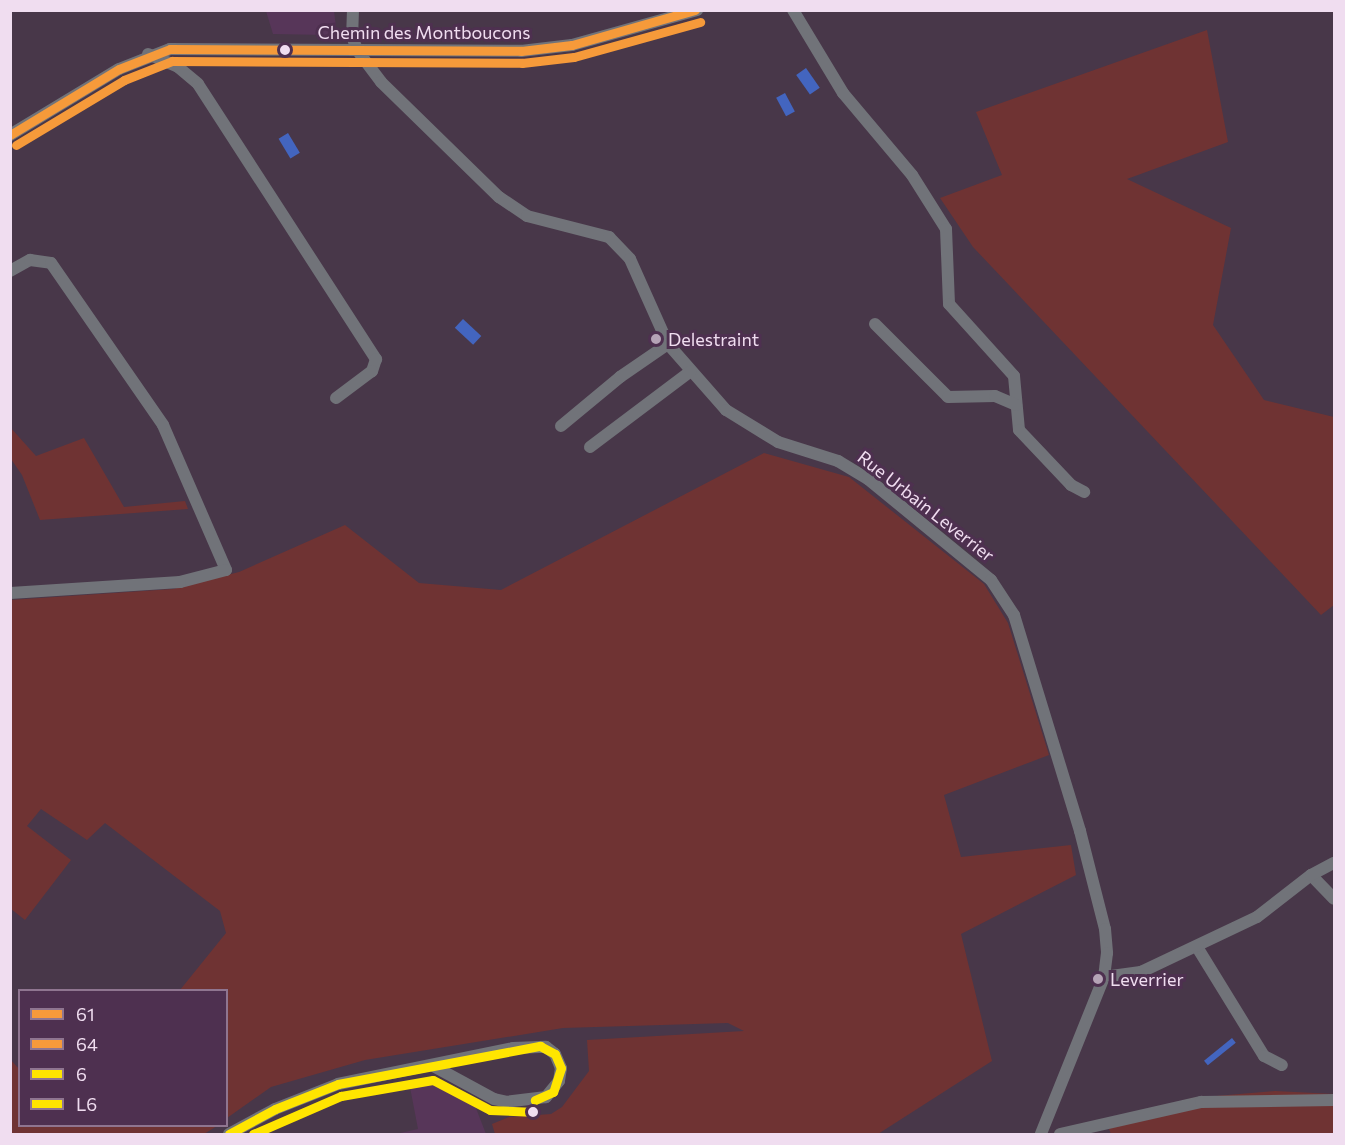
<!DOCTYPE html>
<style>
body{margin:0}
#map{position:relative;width:1345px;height:1145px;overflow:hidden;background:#483749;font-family:Commissioner,sans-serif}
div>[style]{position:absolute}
.built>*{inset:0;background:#573659}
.green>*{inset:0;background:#6f3333}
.water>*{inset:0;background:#4365bf;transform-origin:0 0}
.street>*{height:12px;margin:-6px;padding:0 6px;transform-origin:6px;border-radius:6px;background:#717379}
.bus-1>*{height:9px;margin:-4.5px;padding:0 4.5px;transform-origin:4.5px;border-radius:4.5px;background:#f69a3a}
.bus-2>*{height:9px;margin:-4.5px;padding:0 4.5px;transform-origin:4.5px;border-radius:4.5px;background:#f69a3a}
.bus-3>*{height:9px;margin:-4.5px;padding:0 4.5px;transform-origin:4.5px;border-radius:4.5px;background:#ffe500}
.bus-4>*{height:9px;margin:-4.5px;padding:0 4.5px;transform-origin:4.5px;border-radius:4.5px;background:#ffe500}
.dots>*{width:16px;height:16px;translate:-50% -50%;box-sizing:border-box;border:3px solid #4e3050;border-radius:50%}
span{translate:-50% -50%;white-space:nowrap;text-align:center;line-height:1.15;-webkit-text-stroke:6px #4e3050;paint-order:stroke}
.street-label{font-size:18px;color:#f0ddf0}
.poi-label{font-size:18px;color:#f0ddf0}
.left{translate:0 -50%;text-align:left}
.frame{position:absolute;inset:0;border:12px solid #f0ddf0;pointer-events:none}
.legend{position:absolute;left:18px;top:989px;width:210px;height:138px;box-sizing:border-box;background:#4e3050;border:2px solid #8f7590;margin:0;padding:8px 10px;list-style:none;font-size:18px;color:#f0ddf0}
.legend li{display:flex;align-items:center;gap:12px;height:30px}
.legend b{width:30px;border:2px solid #8f7590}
</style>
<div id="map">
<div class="built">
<i style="clip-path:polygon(266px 11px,334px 11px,336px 27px,327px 35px,273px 34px)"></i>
<i style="clip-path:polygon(432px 1078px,453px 1086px,474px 1103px,486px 1134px,396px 1134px,418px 1129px,409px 1082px)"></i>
</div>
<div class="green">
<i style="clip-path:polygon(1207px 30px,1228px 142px,1127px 179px,1231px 228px,1213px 325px,1264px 400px,1334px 417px,1334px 605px,1321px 615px,973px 247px,940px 198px,1002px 175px,976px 112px)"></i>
<i style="clip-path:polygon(10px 427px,36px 456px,84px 438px,124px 507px,185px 501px,188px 509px,40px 520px,22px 475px,11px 459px)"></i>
<i style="clip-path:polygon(764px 453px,849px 477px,984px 584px,1008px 623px,1049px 755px,944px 795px,961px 857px,1071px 845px,1076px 875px,961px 934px,992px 1061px,878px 1134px,495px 1134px,492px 1124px,509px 1117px,551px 1114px,562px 1107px,589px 1071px,587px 1040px,744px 1031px,728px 1023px,563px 1028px,365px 1060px,271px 1087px,227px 1118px,226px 990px,180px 990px,226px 933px,220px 911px,105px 823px,87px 840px,41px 809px,27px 826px,71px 860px,25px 920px,11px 909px,10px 600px,173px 589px,239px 572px,345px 525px,419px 583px,501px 590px)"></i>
<i style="clip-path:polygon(10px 1059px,19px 1069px,20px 1126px,217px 1126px,204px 1134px,11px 1134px)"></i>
<i style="clip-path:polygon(1275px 1091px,1334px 1094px,1334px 1134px,1111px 1134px,1106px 1122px,1192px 1098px)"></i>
</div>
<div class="water">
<i style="left:806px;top:68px;width:24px;height:12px;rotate:55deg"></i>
<i style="left:785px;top:93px;width:21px;height:10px;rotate:62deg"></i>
<i style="left:288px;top:133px;width:23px;height:11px;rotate:59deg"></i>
<i style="left:463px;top:319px;width:25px;height:12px;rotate:43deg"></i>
<i style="left:1232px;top:1038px;width:6px;height:36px;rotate:51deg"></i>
</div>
<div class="street">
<i style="left:353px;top:10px;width:26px;rotate:92deg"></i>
<i style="left:352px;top:36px;width:15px;rotate:70deg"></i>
<i style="left:357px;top:50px;width:40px;rotate:53deg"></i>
<i style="left:381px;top:82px;width:165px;rotate:44.3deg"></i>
<i style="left:499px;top:197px;width:34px;rotate:34deg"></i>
<i style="left:527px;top:216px;width:85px;rotate:14.4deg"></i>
<i style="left:609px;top:237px;width:30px;rotate:46deg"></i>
<i style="left:630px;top:259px;width:93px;rotate:65.9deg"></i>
<i style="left:668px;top:344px;width:88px;rotate:48.7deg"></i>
<i style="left:726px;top:410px;width:61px;rotate:31.6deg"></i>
<i style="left:778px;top:442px;width:63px;rotate:17.6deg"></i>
<i style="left:838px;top:461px;width:35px;rotate:31deg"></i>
<i style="left:868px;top:479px;width:159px;rotate:39.4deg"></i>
<i style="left:991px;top:580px;width:42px;rotate:56.7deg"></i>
<i style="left:1014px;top:615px;width:226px;rotate:73deg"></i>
<i style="left:1080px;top:831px;width:101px;rotate:75.7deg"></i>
<i style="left:1105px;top:929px;width:24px;rotate:85deg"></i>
<i style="left:1107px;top:953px;width:24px;rotate:97deg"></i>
<i style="left:1104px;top:977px;width:169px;rotate:111.9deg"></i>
<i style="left:793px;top:10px;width:97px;rotate:58.9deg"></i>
<i style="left:843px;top:93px;width:107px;rotate:49.9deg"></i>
<i style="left:912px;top:175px;width:64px;rotate:57.8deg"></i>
<i style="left:946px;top:229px;width:75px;rotate:87.7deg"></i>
<i style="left:949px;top:304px;width:97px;rotate:47.9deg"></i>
<i style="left:1014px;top:376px;width:54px;rotate:84.7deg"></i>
<i style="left:1019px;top:430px;width:76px;rotate:46.6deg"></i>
<i style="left:1071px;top:485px;width:15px;rotate:28deg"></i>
<i style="left:148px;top:54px;width:33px;rotate:23deg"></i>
<i style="left:178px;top:67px;width:26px;rotate:40deg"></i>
<i style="left:198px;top:84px;width:328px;rotate:57.1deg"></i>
<i style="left:376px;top:359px;width:13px;rotate:108deg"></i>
<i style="left:372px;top:371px;width:45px;rotate:143.1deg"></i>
<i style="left:10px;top:135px;width:127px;rotate:-31.2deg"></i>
<i style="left:119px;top:69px;width:55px;rotate:-21.4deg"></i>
<i style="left:170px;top:49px;width:351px;rotate:0.3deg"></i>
<i style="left:521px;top:51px;width:51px;rotate:-6.7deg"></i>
<i style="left:572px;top:45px;width:130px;rotate:-15.6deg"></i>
<i style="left:10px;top:271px;width:23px;rotate:-29deg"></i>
<i style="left:30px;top:260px;width:21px;rotate:8deg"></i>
<i style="left:51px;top:263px;width:197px;rotate:55.3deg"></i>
<i style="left:163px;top:425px;width:158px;rotate:66.5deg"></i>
<i style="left:226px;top:570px;width:48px;rotate:165.4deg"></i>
<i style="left:180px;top:582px;width:170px;rotate:176.3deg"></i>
<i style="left:875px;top:324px;width:103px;rotate:45deg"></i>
<i style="left:948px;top:397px;width:47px;rotate:-1.2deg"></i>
<i style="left:995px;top:396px;width:23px;rotate:23deg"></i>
<i style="left:561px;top:426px;width:77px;rotate:-39.7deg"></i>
<i style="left:620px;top:377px;width:58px;rotate:-34.5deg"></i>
<i style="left:590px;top:447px;width:126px;rotate:-37deg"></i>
<i style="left:1311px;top:875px;width:33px;rotate:46deg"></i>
<i style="left:1197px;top:947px;width:128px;rotate:58.4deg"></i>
<i style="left:1264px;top:1056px;width:20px;rotate:27deg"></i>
<i style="left:1104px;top:977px;width:37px;rotate:-8deg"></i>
<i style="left:1141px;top:972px;width:128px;rotate:-25.4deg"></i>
<i style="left:1257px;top:917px;width:68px;rotate:-37.9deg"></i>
<i style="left:1311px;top:875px;width:26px;rotate:-28deg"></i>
<i style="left:229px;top:1134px;width:52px;rotate:-28.5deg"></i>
<i style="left:275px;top:1109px;width:68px;rotate:-21.6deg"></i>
<i style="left:338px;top:1084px;width:179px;rotate:-11.6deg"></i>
<i style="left:513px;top:1048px;width:33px;rotate:-2deg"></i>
<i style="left:546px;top:1047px;width:11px;rotate:38deg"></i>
<i style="left:555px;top:1054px;width:15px;rotate:67deg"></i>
<i style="left:561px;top:1068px;width:13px;rotate:99deg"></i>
<i style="left:559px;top:1081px;width:21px;rotate:129deg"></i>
<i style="left:546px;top:1097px;width:38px;rotate:173deg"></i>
<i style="left:508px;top:1102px;width:14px;rotate:-168deg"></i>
<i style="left:494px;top:1099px;width:67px;rotate:-151.5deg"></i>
<i style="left:1060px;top:1134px;width:145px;rotate:-12.8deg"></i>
<i style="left:1201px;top:1102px;width:133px;rotate:-0.9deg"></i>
</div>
<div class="bus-1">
<i style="left:10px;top:135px;width:127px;rotate:-31.2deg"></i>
<i style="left:119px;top:69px;width:55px;rotate:-21.4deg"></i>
<i style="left:170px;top:49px;width:351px;rotate:0.3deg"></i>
<i style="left:521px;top:51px;width:51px;rotate:-6.7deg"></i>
<i style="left:572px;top:45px;width:128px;rotate:-15.9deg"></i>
</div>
<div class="bus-2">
<i style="left:16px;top:145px;width:126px;rotate:-31deg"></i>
<i style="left:124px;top:80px;width:52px;rotate:-21.6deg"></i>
<i style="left:172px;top:61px;width:350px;rotate:0.3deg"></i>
<i style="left:522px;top:63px;width:52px;rotate:-6.6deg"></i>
<i style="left:574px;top:57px;width:131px;rotate:-15.5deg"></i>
</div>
<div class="bus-3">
<i style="left:229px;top:1134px;width:52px;rotate:-28.5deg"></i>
<i style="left:275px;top:1109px;width:68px;rotate:-21.6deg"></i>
<i style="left:338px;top:1084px;width:206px;rotate:-10.7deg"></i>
<i style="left:540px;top:1046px;width:17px;rotate:28deg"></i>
<i style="left:555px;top:1054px;width:15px;rotate:67deg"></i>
<i style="left:561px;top:1068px;width:25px;rotate:108deg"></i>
<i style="left:553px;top:1092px;width:20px;rotate:156deg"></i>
</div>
<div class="bus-4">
<i style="left:253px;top:1134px;width:96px;rotate:-23.4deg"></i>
<i style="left:341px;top:1096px;width:93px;rotate:-9.9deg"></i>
<i style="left:433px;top:1080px;width:64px;rotate:27.8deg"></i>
<i style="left:490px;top:1110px;width:45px;rotate:2.5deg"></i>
</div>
<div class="dots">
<i style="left:285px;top:50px;background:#f0ddf0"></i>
<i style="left:656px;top:339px;background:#b5a3b6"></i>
<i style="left:1098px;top:979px;background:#b5a3b6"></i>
<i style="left:533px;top:1112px;background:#f0ddf0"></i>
</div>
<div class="street-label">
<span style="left:424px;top:32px">Chemin des Montboucons</span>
<span style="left:926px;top:506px;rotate:38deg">Rue Urbain Leverrier</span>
</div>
<div class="poi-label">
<span class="left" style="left:668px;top:339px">Delestraint</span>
<span class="left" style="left:1110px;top:979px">Leverrier</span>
</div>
<div class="frame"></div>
<ul class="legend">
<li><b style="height:8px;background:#f69a3a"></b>61</li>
<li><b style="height:8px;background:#f69a3a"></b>64</li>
<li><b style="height:8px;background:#ffe500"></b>6</li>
<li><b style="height:8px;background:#ffe500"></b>L6</li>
</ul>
</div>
